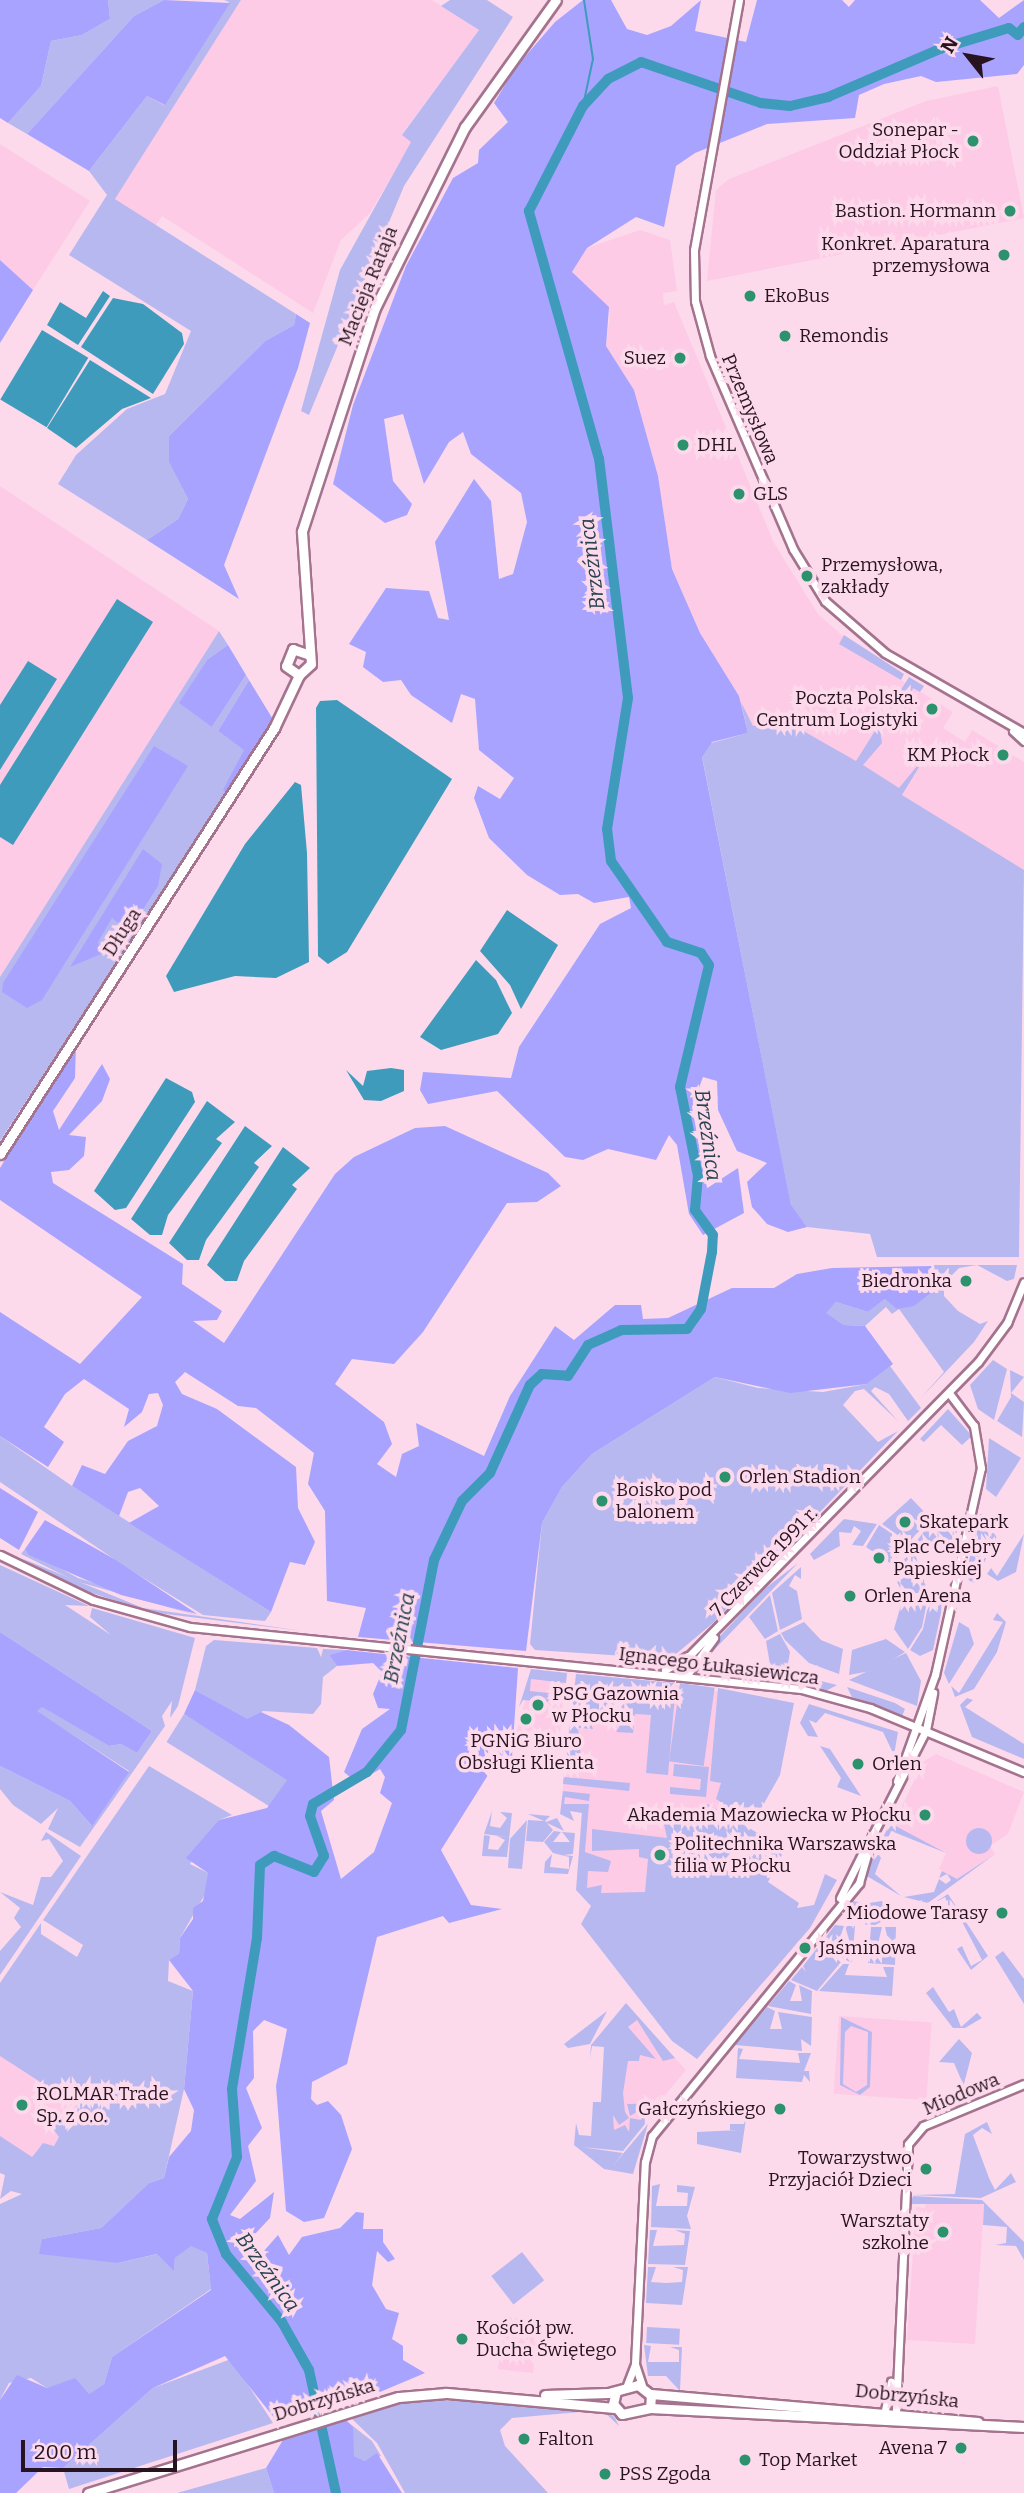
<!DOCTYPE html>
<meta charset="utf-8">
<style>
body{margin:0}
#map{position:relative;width:1024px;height:2493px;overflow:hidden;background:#fcdaec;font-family:Bitter,serif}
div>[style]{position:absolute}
.built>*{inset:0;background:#fdcbe6;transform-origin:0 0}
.green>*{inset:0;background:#b8b8f0;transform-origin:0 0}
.round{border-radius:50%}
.forest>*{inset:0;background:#a7a3ff}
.water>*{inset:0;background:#3f9bbb;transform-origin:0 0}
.stream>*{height:2px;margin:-1px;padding:0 1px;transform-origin:1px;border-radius:1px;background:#3f9bbb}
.river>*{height:10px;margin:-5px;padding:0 5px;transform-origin:5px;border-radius:5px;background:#3f9bbb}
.roads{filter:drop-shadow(2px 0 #a4738e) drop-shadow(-2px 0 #a4738e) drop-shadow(0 2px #a4738e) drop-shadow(0 -2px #a4738e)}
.tertiary>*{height:7px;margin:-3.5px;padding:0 3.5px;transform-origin:3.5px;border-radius:3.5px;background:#fff}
.secondary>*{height:9px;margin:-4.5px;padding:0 4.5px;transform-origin:4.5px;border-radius:4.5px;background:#fff}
.dots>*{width:19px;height:19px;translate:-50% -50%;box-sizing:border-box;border:4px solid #fcdaec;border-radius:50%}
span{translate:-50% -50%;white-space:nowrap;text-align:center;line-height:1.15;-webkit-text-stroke:7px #fcdaec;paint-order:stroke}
.poi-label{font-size:19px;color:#281420}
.right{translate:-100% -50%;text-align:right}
.left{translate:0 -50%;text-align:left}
.street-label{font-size:19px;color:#281420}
.water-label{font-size:21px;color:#27424d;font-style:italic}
.north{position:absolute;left:933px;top:21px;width:70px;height:70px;-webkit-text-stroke:5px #fcdaec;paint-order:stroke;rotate:301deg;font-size:19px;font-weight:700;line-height:28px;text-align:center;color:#281420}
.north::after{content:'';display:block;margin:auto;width:24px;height:32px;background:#281420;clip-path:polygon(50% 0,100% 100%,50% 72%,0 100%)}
.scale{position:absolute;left:21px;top:2440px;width:156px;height:32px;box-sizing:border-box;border:4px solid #281420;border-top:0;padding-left:9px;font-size:21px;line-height:24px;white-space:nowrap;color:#281420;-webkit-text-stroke:5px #fcdaec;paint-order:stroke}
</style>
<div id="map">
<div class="built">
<i style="clip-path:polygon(241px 0,432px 0,479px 30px,402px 134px,412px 142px,370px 213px,341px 240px,313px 313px,162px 216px,156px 225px,115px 199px)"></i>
<i style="clip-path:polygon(998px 86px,1024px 218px,707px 281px,716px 190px,729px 179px,926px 101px)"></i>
<i style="clip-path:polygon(0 144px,90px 201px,33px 290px,0 260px)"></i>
<i style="clip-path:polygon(640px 230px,670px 240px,677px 291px,663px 293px,664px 305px,674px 302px,774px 543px,818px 614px,872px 662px,953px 712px,943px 728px,965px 742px,972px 730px,1024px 762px,1024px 870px,785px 724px,748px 733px,739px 696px,700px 633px,672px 569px,658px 476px,634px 390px,606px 346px,610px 313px,572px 273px,587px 248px)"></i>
<i style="clip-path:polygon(0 486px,219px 631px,0 977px)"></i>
<i style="clip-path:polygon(584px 1674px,778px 1699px,777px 1771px,731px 1875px,598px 1907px,577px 1879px,582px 1808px,561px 1806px,573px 1685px)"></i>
<i style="clip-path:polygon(532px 1676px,565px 1680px,559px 1746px,514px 1741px)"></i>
<i style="clip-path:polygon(936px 1754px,1024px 1792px,1008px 1834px,990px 1846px,995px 1854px,957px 1879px,939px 1869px,946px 1853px,891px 1828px,924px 1761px)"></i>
<i style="clip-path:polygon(630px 2009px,686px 2070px,630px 2137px,607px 2135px)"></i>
<i style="left:839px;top:2016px;width:93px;height:78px;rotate:4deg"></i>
<i style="clip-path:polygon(0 2052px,104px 2123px,110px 2188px,39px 2147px,22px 2170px,0 2155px)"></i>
<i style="clip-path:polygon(926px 2201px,984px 2204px,975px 2344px,907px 2340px,916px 2207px,925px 2208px)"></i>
<i style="clip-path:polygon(507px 2317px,528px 2319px,528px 2329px,536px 2334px,533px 2373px,498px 2369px)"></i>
</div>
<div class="green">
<i style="clip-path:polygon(108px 0,164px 0,134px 16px,27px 134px,8px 123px,41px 86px,51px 41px,82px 35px,110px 19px)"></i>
<i style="clip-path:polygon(224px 0,241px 0,115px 199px,296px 314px,294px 325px,265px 341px,169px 436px,169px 461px,188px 499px,178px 519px,147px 540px,58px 484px,76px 455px,127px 409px,165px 394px,191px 331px,69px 255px,107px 195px,89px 171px,147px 96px,164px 105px,229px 2px)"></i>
<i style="clip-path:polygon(450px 0,487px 0,513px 17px,404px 186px,309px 415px,301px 411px,340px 270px,411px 142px,402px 135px,479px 30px,441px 6px)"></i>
<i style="clip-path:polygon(219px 631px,228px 645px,208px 659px,212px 727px,246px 675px,249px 680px,218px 731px,245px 750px,227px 793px,0 1141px,0 977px)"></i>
<i style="clip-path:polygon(844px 635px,904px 674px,901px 680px,839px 644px)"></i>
<i style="clip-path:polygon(909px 677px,924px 686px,920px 692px,913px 688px,904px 712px,894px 706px,880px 730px,882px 743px,863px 765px,899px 788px,927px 754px,902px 795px,1024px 870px,1019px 1257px,877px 1257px,870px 1234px,807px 1227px,791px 1206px,700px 746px,748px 733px,741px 702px,753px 726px,784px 720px,856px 761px)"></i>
<i style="clip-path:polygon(934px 1265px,1017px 1265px,1014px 1279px,1007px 1281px,977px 1265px,959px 1268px,944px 1283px,944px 1296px,958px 1311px,980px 1324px,988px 1321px,974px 1342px,920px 1399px,944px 1372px,899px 1309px,892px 1314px,886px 1307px,865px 1326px,844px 1325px,825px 1313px,836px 1302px,868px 1312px,885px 1299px,937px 1288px)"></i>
<i style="clip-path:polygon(993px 1360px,1007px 1369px,994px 1420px,978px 1409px,970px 1385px)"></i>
<i style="clip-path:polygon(890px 1366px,921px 1408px,908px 1421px,889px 1394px,875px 1387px,871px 1391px,898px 1421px,864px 1389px,855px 1391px,843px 1405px,878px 1442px,898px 1431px,713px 1623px,670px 1659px,535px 1650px,530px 1644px,542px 1523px,562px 1487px,592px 1454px,715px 1377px,758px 1388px,823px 1392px,867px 1384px)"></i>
<i style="clip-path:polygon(1010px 1370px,1024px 1377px,1011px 1393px,1024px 1402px,1022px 1437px,997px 1421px,1011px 1397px)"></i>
<i style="clip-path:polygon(948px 1409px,972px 1436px,962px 1445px,941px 1425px,924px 1442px,920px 1439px)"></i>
<i style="clip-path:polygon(0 1436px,72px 1486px,271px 1612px,265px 1621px,203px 1615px,129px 1569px,0 1482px)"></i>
<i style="clip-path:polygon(989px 1438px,1021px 1458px,996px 1497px,986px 1489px)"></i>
<i style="clip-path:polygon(911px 1498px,930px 1518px,909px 1543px,882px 1524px)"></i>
<i style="clip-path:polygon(980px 1514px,1004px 1522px,974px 1583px,965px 1578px)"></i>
<i style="clip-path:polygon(936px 1516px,957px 1531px,955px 1541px,916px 1552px,912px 1547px)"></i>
<i style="clip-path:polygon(844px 1519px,877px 1524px,863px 1546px,852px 1545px,861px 1531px,854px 1526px,851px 1533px,839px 1532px,840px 1546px,814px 1560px,810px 1554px)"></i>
<i style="clip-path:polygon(879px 1525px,910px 1546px,890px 1563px,866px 1547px)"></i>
<i style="clip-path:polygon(1024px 1534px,1016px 1572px,998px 1581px,987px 1574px,991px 1568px,997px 1576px)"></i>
<i style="clip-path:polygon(25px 1549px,78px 1578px,203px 1617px,75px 1581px,21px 1554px)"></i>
<i style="clip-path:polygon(915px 1554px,928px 1593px,903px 1593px,897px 1582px,905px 1577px,896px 1561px)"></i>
<i style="clip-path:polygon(21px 1558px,143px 1608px,303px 1631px,150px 1612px,77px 1588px)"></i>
<i style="clip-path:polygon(798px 1563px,713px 1651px,708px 1649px,763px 1590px)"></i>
<i style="clip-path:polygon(0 1565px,89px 1606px,65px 1605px,111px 1635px,90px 1617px,92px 1608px,195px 1638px,178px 1706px,170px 1718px,172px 1701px,162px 1716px,165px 1726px,80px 1847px,48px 1829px,58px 1808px,41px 1824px,13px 1805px,0 1789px,0 1766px,70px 1801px,91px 1825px,129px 1771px,36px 1711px,41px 1706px,109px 1746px,121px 1744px,137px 1753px,152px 1731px,0 1632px)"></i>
<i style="clip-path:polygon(801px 1567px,801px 1579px,795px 1575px,789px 1586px,797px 1591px,802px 1619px,780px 1630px,772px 1593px)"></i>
<i style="clip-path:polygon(770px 1595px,778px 1631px,765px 1639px,749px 1617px)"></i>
<i style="clip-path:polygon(928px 1597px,922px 1627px,908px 1649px,894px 1629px,903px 1598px)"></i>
<i style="clip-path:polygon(930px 1597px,942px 1597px,941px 1613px,933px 1650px,920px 1656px,910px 1650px,923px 1629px)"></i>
<i style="clip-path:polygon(997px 1613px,1006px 1622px,997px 1652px,974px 1689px,955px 1697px,951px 1686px,959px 1693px,1003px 1622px,993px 1620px)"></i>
<i style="clip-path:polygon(804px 1622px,821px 1640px,843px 1649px,839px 1674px,809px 1663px,785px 1640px,781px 1633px)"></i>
<i style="clip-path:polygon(959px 1622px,969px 1628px,974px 1644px,949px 1684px,944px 1673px)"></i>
<i style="clip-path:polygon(780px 1634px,790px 1652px,787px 1669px,770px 1665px,766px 1641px)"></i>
<i style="clip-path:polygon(886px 1639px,905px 1652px,876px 1670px,849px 1675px,852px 1650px)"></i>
<i style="clip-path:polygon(214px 1640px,317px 1648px,321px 1657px,323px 1649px,346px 1650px,329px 1655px,337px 1666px,323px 1677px,321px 1704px,313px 1714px,263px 1711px,247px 1720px,195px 1690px,206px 1646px)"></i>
<i style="clip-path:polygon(906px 1653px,921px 1681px,917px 1706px,849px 1680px)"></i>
<i style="clip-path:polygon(531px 1669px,567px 1673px,566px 1683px,531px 1679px,530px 1691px,549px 1693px,548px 1702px,523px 1700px,519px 1707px)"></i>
<i style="clip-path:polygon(767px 1670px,817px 1680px,837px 1685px,826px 1691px,761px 1677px)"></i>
<i style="clip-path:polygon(576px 1674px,676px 1683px,668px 1775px,646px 1773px,651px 1715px,635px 1714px,633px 1733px,616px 1732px,627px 1714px,585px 1710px,593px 1729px,579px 1728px,578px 1737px,581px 1756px,589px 1763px,566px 1761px)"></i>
<i style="left:680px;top:1683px;width:35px;height:79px;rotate:8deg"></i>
<i style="clip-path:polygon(847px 1687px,895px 1703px,905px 1709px,902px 1716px,852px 1697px)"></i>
<i style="clip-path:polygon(718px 1688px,794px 1703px,780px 1775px,753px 1823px,716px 1799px,721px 1783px,710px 1781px)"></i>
<i style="clip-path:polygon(967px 1698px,973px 1700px,965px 1707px,1024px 1744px,1024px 1759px,972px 1737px,960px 1705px)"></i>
<i style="clip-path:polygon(809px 1704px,898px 1732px,894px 1755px,883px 1732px,825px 1713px,816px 1723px,809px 1720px,818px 1737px,808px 1736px,800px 1723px)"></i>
<i style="left:184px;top:1714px;width:123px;height:33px;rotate:32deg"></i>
<i style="clip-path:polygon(820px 1746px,830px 1749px,861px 1796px,837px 1787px,841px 1778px)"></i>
<i style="clip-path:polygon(565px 1763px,589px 1766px,565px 1765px,564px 1777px,630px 1783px,629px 1791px,563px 1784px)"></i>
<i style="clip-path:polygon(674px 1764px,709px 1767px,706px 1797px,670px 1794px,670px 1787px,700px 1790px,701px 1779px,673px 1776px)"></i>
<i style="clip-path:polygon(149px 1766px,232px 1815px,219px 1820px,190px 1864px,208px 1873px,208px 1889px,180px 1938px,179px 1955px,169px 1960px,168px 1981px,193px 1991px,184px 2089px,164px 2178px,149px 2183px,101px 2228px,42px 2239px,118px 2263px,158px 2254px,174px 2270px,175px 2258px,191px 2245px,207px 2253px,211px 2289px,112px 2357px,104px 2384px,88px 2395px,47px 2388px,31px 2378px,9px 2383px,0 2400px,0 2204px,22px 2194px,11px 2191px,0 2199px,5px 2175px,0 2173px,0 2136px,32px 2157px,43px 2143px,54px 2146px,59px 2137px,51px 2126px,58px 2113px,68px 2123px,79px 2107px,0 2056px,0 1983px,41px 1923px,41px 1934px,77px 1957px,83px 1945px,43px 1920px)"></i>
<i style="clip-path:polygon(563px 1791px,590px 1794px,589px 1801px,565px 1797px,564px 1804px,589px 1804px,585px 1852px,611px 1861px,608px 1872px,588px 1871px,587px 1888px,602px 1885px,601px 1893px,645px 1892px,648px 1859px,639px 1857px,639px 1849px,592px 1851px,592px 1829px,667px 1838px,662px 1815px,697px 1822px,707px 1804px,763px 1836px,757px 1847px,764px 1851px,768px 1843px,784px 1851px,768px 1882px,799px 1903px,797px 1908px,814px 1905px,825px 1874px,837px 1880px,810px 1928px,697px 2059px,672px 2041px,581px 1924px,591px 1906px,576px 1890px,582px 1813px,570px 1811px,574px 1821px,560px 1814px)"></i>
<i style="clip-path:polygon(492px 1811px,490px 1826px,500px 1828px,507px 1818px,500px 1812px,512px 1813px,507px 1857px,482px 1856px,484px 1835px,490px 1836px,488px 1849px,498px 1850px,505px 1840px,497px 1836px,508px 1837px,484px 1834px)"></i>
<i style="clip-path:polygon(528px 1814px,550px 1816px,545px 1821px,546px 1822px,557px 1818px,564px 1831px,547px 1823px,553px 1830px,543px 1842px,526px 1841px,528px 1820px,544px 1821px)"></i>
<i style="clip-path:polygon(527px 1820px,522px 1869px,508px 1868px,510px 1839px)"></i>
<i style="clip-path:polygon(890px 1823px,946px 1853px,891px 1831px,875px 1874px,901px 1896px,865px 1875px)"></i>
<i class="round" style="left:966px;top:1828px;width:26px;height:26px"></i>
<i style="clip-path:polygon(554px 1831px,561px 1832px,553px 1842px,570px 1842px,562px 1832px,575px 1833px,573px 1854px,563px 1855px,573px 1856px,568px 1874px,544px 1873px,545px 1862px,552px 1854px,550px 1867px,569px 1869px,569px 1857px,553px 1853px,544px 1842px)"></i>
<i style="clip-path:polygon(46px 1832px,81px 1856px,0 1975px,0 1951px,21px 1927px,14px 1918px,20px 1908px,0 1892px,33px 1905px,41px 1877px,51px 1877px,63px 1861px,49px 1839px,41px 1841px)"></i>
<i style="clip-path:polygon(995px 1854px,928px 1903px,904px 1897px,934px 1892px,939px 1879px,946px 1884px,951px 1880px,947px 1874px,939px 1878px,942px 1871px,957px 1879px)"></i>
<i style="clip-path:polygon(948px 1894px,988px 1956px,971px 1970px,957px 1949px,962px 1946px,971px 1966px,982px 1960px,956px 1910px,951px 1912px,945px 1897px,935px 1903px,947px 1919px,941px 1923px,929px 1906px)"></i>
<i style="clip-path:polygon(852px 1901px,866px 1903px,861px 1916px,872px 1917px,869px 1903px,882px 1901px,896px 1914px,875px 1925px,860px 1924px)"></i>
<i style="clip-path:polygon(835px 1925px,844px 1926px,838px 1943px,850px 1943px,845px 1926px,855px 1926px,852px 1963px,819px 1946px)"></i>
<i style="clip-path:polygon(871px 1927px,882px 1927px,878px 1944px,889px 1945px,885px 1927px,896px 1927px,895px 1965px,868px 1963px)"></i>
<i style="clip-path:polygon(817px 1948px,822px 1958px,825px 1952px,841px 1962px,817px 1991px,791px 1980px,802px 1967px,806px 1972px,803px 1966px)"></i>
<i style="clip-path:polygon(1003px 1951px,1024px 1979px,1024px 2004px,995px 1957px)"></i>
<i style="clip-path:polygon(843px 1964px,849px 1964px,845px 1975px,887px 1977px,883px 1967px,894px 1967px,892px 1996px,819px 1991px)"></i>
<i style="clip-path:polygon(789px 1981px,796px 1985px,790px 2001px,802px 2001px,799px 1985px,812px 1991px,811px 2014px,768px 2006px)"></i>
<i style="clip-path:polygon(933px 1987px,949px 2012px,954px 2009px,961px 2027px,977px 2013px,982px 2018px,965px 2028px,953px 2028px,926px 1993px)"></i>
<i style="clip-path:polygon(626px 2003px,675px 2058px,663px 2061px,637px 2020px,628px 2027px,656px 2059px,640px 2055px,639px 2061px,628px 2061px,623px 2093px,625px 2112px,629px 2118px,619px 2125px,613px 2115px,614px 2130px,625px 2125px,629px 2132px,630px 2118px,641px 2120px,645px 2110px,636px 2105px,640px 2110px,630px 2116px,627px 2104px,662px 2103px,623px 2151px,581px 2147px,623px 2153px,612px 2167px,648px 2124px,633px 2174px,604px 2169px,574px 2145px,576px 2123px,579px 2135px,591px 2136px,593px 2102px,601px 2102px,604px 2047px,592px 2046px,590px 2059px,591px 2045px)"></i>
<i style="clip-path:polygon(767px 2007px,775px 2011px,770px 2029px,782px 2029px,778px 2012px,812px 2017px,811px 2046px,801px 2039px,802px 2051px,735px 2045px)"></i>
<i style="clip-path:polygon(607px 2011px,590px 2044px,568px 2048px,564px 2044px)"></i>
<i style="clip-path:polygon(evenodd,841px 2017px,872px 2032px,870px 2087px,860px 2095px,840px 2085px,841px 2017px,851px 2026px,868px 2032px,867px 2085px,856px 2092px,843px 2084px,845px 2032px,851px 2026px)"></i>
<i style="clip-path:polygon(959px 2039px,972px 2053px,964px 2084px,953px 2091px,963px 2084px,954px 2063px,939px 2062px)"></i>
<i style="clip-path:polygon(738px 2048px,743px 2049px,739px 2059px,800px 2063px,798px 2053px,811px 2053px,804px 2071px,809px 2071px,810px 2082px,804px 2075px,802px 2082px,736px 2078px)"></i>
<i style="clip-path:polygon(747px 2112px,741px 2153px,697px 2144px,697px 2132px,739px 2130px,730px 2130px,730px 2124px,744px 2124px)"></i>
<i style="clip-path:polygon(987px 2122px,992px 2134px,982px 2128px,973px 2135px,989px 2178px,995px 2190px,1011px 2173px,1016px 2182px,981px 2198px,911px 2195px,955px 2194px,965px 2134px)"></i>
<i style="clip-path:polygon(660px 2184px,656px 2206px,687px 2206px,688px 2193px,677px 2192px,677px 2185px,695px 2187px,687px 2216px,691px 2229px,651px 2227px,652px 2186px)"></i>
<i style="clip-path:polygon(913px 2196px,982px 2200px,1024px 2242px,1024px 2260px,1016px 2246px,995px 2245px,1006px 2243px,1007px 2227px,983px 2225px,984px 2204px,910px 2204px)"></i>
<i style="clip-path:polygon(650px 2230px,657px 2230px,653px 2246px,684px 2245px,685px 2234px,675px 2230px,690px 2231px,685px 2265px,648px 2264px)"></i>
<i style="left:522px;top:2252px;width:36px;height:39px;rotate:52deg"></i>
<i style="clip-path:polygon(648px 2267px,656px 2267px,651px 2282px,666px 2283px,682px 2282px,683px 2270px,673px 2267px,688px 2267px,682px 2305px,646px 2303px)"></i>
<i style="left:647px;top:2327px;width:33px;height:16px;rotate:3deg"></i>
<i style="clip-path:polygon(644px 2345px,651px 2346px,648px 2362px,679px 2362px,679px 2350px,670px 2347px,682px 2347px,680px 2391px,666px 2376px,648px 2376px)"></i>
<i style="clip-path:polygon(231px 2359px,273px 2423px,69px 2489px,63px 2468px,153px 2388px)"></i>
<i style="clip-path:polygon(442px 2400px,604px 2410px,609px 2412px,615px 2418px,619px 2426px,602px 2410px,512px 2418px,500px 2430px,505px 2446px,548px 2493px,405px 2493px,377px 2443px,350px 2417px,396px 2402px)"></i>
<i style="clip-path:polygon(349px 2423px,372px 2441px,381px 2456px,365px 2461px,354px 2456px)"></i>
<i style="clip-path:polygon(266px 2468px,274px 2493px,177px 2493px)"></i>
</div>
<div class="forest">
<i style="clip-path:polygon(0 0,108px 0,110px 19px,82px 35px,51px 41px,41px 86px,8px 123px,0 118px)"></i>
<i style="clip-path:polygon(164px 0,230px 3px,165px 105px,147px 96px,89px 171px,27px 134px,134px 16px)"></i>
<i style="clip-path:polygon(583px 0,611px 0,627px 29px,647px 35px,671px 26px,701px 0,695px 31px,746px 42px,757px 0,842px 0,849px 7px,855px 0,980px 0,999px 18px,1024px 0,1024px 65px,1017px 74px,936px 82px,921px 76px,884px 84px,859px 95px,855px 118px,767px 124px,695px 153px,676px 166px,664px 227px,636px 217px,587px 248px,572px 272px,609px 307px,606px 346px,634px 390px,658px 476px,672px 569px,700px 633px,739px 696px,748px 733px,712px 742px,702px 757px,791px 1205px,807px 1227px,788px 1232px,767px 1224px,752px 1207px,747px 1182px,767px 1163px,737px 1151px,718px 1110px,717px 1081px,703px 1077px,692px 1107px,707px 1188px,738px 1168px,744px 1213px,703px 1235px,689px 1214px,677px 1145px,669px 1135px,656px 1160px,608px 1149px,583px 1160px,565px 1157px,497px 1091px,428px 1104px,420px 1090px,423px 1072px,511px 1078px,519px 1047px,600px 924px,631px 908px,629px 897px,594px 903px,578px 894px,560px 895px,527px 875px,489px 838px,474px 798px,478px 786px,500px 799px,514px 778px,479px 750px,475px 699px,461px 694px,452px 723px,411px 695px,401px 680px,383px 682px,363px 667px,366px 652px,349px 644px,386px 588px,429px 591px,438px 618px,449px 620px,435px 542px,474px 479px,491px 501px,499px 579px,513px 574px,527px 522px,521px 493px,471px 454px,463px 432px,449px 442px,424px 484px,403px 414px,384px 419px,393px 481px,412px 504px,407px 515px,385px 523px,333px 484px,353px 405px,406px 266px,453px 178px,478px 163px,479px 150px,508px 122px,494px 103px,516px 67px,555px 22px)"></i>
<i style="clip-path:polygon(0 260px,33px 290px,0 343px)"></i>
<i style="clip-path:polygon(296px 314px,310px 323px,298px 368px,224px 565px,239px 599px,147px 540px,178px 519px,188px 499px,169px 462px,169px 436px,265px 341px,294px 325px)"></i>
<i style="clip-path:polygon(228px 645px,246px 675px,212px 727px,179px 703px,208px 659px)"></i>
<i style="clip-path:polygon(249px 680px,274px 721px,227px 793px,223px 790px,244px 750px,218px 731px)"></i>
<i style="clip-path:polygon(154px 746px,188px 766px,42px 1000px,27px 1008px,2px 992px,3px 983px)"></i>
<i style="clip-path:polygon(143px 849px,162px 864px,158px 886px,129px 931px,112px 918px,98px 942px,101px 954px,70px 967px)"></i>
<i style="clip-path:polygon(76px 1044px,75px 1078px,53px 1111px,59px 1130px,102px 1064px,110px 1079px,102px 1101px,69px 1135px,86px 1137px,84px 1156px,69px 1170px,51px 1172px,53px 1183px,183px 1264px,182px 1284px,222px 1311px,217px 1320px,193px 1321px,224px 1343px,335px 1174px,354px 1157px,415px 1128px,445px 1126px,548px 1173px,561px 1186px,537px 1202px,507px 1203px,423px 1332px,394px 1364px,352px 1359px,335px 1384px,384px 1422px,392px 1444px,377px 1464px,396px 1477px,402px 1454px,419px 1446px,416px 1423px,484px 1456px,510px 1396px,555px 1326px,574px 1340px,615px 1305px,641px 1305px,643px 1319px,668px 1318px,732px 1288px,774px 1288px,797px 1274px,832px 1268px,931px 1266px,937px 1288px,914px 1306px,897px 1309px,885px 1299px,868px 1312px,836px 1302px,826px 1313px,844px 1325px,865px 1326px,893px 1364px,867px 1384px,790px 1393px,715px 1377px,592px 1454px,562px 1487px,542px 1523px,526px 1651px,358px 1637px,366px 1608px,327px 1601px,325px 1511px,308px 1484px,314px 1453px,256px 1408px,238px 1406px,185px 1372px,175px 1382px,182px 1394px,217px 1409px,296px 1467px,298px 1508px,315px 1542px,305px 1565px,290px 1562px,271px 1612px,129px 1523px,159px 1506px,140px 1488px,128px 1492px,119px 1516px,72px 1486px,82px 1465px,105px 1474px,128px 1441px,157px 1426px,163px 1405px,158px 1393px,149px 1394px,142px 1412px,124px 1427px,129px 1409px,84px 1379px,65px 1394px,44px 1427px,64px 1442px,48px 1467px,0 1436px,0 1312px,80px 1364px,142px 1297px,0 1200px,0 1168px)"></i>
<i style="clip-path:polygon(0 1488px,38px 1512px,19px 1550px,0 1538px)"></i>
<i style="clip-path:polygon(45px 1520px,116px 1560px,197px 1614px,121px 1595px,29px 1555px,25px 1549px)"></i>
<i style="clip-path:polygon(0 1632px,152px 1731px,137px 1753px,121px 1744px,109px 1746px,42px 1707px,37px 1711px,129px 1772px,92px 1826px,70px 1801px,0 1766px)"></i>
<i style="clip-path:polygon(346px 1650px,518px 1668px,512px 1757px,498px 1759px,441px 1850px,471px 1905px,502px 1909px,449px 1923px,443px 1916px,377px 1937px,347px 2064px,312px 2082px,311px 2099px,317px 2105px,328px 2101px,341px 2115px,352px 2149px,324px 2218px,304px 2222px,286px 2211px,276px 2086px,287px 2029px,264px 2020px,253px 2031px,254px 2078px,246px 2088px,262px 2128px,248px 2146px,256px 2181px,230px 2215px,240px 2219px,274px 2192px,270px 2218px,240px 2250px,256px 2260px,278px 2235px,289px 2255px,302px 2237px,340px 2228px,356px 2212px,364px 2213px,363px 2229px,383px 2229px,383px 2242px,395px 2259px,388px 2262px,377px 2251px,372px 2285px,386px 2309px,399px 2313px,392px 2339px,403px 2346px,403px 2360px,425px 2373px,380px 2392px,276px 2420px,225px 2356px,153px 2388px,63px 2468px,43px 2467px,16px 2493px,0 2493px,0 2400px,17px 2375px,47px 2388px,75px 2378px,89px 2394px,104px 2384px,112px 2357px,211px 2290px,207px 2253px,191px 2246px,175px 2258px,174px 2271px,157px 2254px,118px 2263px,39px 2254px,42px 2239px,101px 2228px,149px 2183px,164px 2178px,169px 2157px,191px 2131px,194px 2110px,184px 2089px,193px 1991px,169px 1960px,179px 1954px,180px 1938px,193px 1919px,193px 1908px,203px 1901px,208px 1873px,186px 1858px,219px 1820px,267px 1808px,287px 1780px,184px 1714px,195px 1690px,247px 1719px,261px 1712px,289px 1725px,329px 1757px,334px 1800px,321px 1811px,341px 1879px,374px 1852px,392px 1803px,380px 1793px,385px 1777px,380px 1769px,357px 1783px,344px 1772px,362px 1729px,390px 1709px,378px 1708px,373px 1694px,382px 1672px,373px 1663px,337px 1666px,329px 1655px)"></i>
<i style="clip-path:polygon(343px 2417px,353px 2427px,354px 2456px,365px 2461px,377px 2453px,402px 2493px,274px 2493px,266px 2468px,286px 2435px)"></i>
</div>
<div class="water">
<i style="clip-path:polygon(103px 291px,110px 296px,78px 345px,47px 325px,60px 302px,86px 318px)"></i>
<i style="clip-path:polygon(113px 298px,143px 304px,182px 333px,184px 344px,153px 394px,81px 347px)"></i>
<i style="left:42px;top:330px;width:54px;height:81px;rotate:31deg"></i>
<i style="clip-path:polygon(90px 360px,151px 398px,122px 409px,76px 448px,47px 428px)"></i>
<i style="clip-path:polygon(117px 599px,153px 622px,13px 845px,0 837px,0 785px)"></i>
<i style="clip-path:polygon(28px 661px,57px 679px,0 770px,0 705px)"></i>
<i style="clip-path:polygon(337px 700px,452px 779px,347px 952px,328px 964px,318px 956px,316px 708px,320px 701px)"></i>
<i style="clip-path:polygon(295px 782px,301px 785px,307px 853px,309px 962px,276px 978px,235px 976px,174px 992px,166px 976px,245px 844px)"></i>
<i style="clip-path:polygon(507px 910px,558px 945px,521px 1009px,510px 985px,480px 951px)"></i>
<i style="clip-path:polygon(476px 960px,496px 980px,512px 1013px,498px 1034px,441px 1050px,420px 1037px)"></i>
<i style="clip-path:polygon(391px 1068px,404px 1070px,404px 1091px,381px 1101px,364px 1100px,346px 1070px,363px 1086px,367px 1071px)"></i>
<i style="clip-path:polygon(166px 1078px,192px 1092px,195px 1102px,126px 1208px,115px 1210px,94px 1191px)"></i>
<i style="clip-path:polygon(207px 1101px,235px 1122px,216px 1139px,222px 1143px,168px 1215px,162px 1235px,150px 1235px,131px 1219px)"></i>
<i style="clip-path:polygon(245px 1126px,272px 1146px,254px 1163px,259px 1167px,206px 1240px,199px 1260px,187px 1260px,169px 1243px)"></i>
<i style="clip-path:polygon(283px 1147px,310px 1168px,292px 1185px,297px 1189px,244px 1261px,237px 1281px,225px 1281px,207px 1265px)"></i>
</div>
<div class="stream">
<i style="left:583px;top:106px;width:48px;rotate:-78deg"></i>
<i style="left:593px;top:59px;width:60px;rotate:-98.7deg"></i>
</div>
<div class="river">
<i style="left:336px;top:2493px;width:126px;rotate:-102.4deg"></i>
<i style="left:309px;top:2370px;width:55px;rotate:-119.4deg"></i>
<i style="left:282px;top:2322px;width:88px;rotate:-129.5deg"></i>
<i style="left:226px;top:2254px;width:38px;rotate:-112deg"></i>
<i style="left:212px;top:2219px;width:67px;rotate:-68deg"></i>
<i style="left:237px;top:2157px;width:68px;rotate:-94.2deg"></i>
<i style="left:232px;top:2089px;width:153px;rotate:-80.6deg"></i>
<i style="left:257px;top:1938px;width:73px;rotate:-87.6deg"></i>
<i style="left:260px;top:1865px;width:17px;rotate:-33deg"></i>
<i style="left:274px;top:1856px;width:43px;rotate:21.8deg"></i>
<i style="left:314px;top:1872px;width:19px;rotate:-58deg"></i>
<i style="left:324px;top:1856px;width:42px;rotate:-109.3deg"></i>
<i style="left:310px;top:1816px;width:12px;rotate:-76deg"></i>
<i style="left:313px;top:1804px;width:63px;rotate:-30.7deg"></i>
<i style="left:367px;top:1772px;width:54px;rotate:-51deg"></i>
<i style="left:401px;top:1730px;width:173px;rotate:-79deg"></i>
<i style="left:434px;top:1560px;width:65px;rotate:-64.6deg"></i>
<i style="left:462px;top:1501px;width:40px;rotate:-45deg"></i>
<i style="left:490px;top:1473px;width:97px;rotate:-65.6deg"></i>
<i style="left:530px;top:1385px;width:16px;rotate:-43deg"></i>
<i style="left:542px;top:1374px;width:26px;rotate:4deg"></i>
<i style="left:568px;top:1376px;width:37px;rotate:-57deg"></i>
<i style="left:588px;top:1345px;width:36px;rotate:-24deg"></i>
<i style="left:621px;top:1330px;width:66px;rotate:-0.9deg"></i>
<i style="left:687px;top:1329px;width:24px;rotate:-55deg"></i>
<i style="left:701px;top:1309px;width:58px;rotate:-79.1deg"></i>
<i style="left:712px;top:1252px;width:17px;rotate:-87deg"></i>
<i style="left:713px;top:1235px;width:31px;rotate:-126deg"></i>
<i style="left:695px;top:1210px;width:34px;rotate:-85deg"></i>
<i style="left:698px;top:1176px;width:91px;rotate:-101.4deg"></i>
<i style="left:680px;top:1087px;width:125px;rotate:-76.6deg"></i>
<i style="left:709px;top:965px;width:14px;rotate:-124deg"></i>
<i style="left:701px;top:953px;width:36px;rotate:-162deg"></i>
<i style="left:667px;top:942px;width:98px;rotate:-124.7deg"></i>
<i style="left:611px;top:861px;width:32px;rotate:-97deg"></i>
<i style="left:607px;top:829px;width:133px;rotate:-80.9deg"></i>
<i style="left:628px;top:698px;width:241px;rotate:-96.9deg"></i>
<i style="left:599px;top:459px;width:258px;rotate:-105.8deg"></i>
<i style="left:529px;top:211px;width:118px;rotate:-62.8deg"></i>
<i style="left:583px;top:106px;width:37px;rotate:-47deg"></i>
<i style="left:608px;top:79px;width:37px;rotate:-27deg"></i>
<i style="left:641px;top:62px;width:127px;rotate:18.9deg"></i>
<i style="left:761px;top:103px;width:29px;rotate:6deg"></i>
<i style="left:790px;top:106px;width:39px;rotate:-13deg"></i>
<i style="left:828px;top:97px;width:122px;rotate:-23.2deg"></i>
<i style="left:940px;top:49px;width:72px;rotate:-16.9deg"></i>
<i style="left:1009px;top:28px;width:11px;rotate:38deg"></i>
<i style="left:1018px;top:35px;width:10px;rotate:-53deg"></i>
</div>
<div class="roads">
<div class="tertiary">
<i style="left:739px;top:0;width:254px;rotate:100.2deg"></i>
<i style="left:694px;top:250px;width:51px;rotate:88.9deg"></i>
<i style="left:695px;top:301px;width:57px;rotate:74.7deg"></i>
<i style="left:710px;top:356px;width:210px;rotate:66.7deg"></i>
<i style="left:793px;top:549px;width:61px;rotate:58.4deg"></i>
<i style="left:825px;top:601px;width:79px;rotate:40.9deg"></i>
<i style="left:885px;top:653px;width:160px;rotate:29.9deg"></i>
<i style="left:1013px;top:731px;width:15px;rotate:42deg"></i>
<i style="left:0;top:1555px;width:103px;rotate:25.8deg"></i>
<i style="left:93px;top:1600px;width:101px;rotate:15.6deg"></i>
<i style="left:190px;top:1627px;width:614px;rotate:5.79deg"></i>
<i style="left:801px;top:1689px;width:72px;rotate:15.4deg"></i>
<i style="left:870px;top:1708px;width:167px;rotate:22.6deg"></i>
<i style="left:665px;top:1670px;width:26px;rotate:-32deg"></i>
<i style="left:687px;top:1675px;width:19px;rotate:-84deg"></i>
<i style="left:689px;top:1656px;width:412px;rotate:-45.5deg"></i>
<i style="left:978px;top:1362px;width:49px;rotate:-53.4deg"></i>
<i style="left:1007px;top:1323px;width:44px;rotate:-67.5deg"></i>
<i style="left:687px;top:1675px;width:46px;rotate:-53.9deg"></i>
<i style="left:897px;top:1781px;width:113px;rotate:-70.3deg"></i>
<i style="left:935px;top:1675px;width:212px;rotate:-77.5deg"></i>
<i style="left:981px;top:1468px;width:43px;rotate:-99.5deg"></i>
<i style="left:974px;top:1426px;width:41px;rotate:-127.1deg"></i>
<i style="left:871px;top:1838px;width:121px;rotate:-63deg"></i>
<i style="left:926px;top:1730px;width:38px;rotate:-79deg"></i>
<i style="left:840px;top:1898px;width:49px;rotate:-63.4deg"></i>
<i style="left:635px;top:2364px;width:23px;rotate:72deg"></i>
<i style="left:627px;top:2385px;width:22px;rotate:-69deg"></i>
<i style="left:635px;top:2364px;width:202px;rotate:-87.2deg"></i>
<i style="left:645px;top:2162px;width:27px;rotate:-75deg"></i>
<i style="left:652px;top:2136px;width:327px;rotate:-50.7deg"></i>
<i style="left:859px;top:1883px;width:51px;rotate:-74.1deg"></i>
<i style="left:885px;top:2410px;width:29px;rotate:-78deg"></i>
<i style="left:896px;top:2411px;width:267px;rotate:-87.4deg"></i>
<i style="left:908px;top:2144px;width:23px;rotate:-50deg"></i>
<i style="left:923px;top:2126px;width:109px;rotate:-22.6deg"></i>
</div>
<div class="secondary">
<i style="left:310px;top:655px;width:18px;rotate:-161deg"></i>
<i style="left:293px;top:649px;width:18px;rotate:112deg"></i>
<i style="left:286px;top:666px;width:16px;rotate:35deg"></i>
<i style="left:299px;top:675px;width:16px;rotate:-43deg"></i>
<i style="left:311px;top:664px;width:133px;rotate:-93.9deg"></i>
<i style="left:302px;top:531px;width:235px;rotate:-71.9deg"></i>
<i style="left:375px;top:308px;width:202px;rotate:-63.6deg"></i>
<i style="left:465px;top:127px;width:156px;rotate:-54.4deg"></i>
<i style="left:0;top:1154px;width:507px;rotate:-57.25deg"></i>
<i style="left:274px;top:728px;width:59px;rotate:-64.7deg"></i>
<i style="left:651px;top:2394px;width:328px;rotate:4.9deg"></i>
<i style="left:545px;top:2395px;width:63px;rotate:-1.8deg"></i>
<i style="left:608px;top:2393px;width:31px;rotate:-15deg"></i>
<i style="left:638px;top:2385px;width:16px;rotate:38deg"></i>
<i style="left:651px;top:2395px;width:13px;rotate:94deg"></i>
<i style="left:650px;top:2408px;width:29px;rotate:168deg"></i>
<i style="left:622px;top:2414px;width:13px;rotate:-132deg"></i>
<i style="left:613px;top:2404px;width:13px;rotate:-77deg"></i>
<i style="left:650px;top:2408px;width:374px;rotate:2.9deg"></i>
<i style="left:88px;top:2493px;width:325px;rotate:-17.2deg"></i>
<i style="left:399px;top:2397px;width:47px;rotate:-4.9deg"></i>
<i style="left:446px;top:2393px;width:170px;rotate:5.1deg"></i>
</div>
</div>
<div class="dots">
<i style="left:973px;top:141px;background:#2c916d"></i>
<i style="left:1010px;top:211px;background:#2c916d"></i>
<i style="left:1004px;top:255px;background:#2c916d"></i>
<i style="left:750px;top:296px;background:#2c916d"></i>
<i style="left:785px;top:336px;background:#2c916d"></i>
<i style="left:680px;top:358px;background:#2c916d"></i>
<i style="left:683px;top:445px;background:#2c916d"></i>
<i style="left:739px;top:494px;background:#2c916d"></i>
<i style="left:807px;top:576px;background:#2c916d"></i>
<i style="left:932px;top:709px;background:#2c916d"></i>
<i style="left:1003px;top:755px;background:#2c916d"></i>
<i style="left:966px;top:1281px;background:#2c916d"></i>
<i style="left:725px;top:1477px;background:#2c916d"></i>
<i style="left:602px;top:1501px;background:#2c916d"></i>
<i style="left:905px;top:1522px;background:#2c916d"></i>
<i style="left:879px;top:1558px;background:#2c916d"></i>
<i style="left:850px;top:1596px;background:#2c916d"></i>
<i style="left:538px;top:1705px;background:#2c916d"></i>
<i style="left:526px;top:1719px;background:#2c916d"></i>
<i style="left:858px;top:1764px;background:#2c916d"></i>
<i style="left:925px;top:1815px;background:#2c916d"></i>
<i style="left:660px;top:1855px;background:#2c916d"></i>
<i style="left:1002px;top:1913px;background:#2c916d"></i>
<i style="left:805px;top:1948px;background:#2c916d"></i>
<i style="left:22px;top:2105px;background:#2c916d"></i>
<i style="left:780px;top:2109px;background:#2c916d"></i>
<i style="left:926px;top:2169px;background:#2c916d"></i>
<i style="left:943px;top:2232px;background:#2c916d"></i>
<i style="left:462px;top:2339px;background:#2c916d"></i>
<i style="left:524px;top:2439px;background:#2c916d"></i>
<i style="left:961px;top:2448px;background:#2c916d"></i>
<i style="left:745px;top:2460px;background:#2c916d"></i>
<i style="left:605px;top:2474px;background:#2c916d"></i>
</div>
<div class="poi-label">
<span class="right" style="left:959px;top:141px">Sonepar -<br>Oddział Płock</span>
<span class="right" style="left:996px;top:211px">Bastion. Hormann</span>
<span class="right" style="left:990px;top:255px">Konkret. Aparatura<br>przemysłowa</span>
<span class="left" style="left:764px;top:296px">EkoBus</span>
<span class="left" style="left:799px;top:336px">Remondis</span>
<span class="right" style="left:666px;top:358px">Suez</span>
<span class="left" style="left:697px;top:445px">DHL</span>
<span class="left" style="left:753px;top:494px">GLS</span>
<span class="left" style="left:821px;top:576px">Przemysłowa,<br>zakłady</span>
<span class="right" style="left:918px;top:709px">Poczta Polska.<br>Centrum Logistyki</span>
<span class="right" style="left:989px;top:755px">KM Płock</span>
<span class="right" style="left:952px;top:1281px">Biedronka</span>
<span class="left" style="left:739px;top:1477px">Orlen Stadion</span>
<span class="left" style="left:616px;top:1501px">Boisko pod<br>balonem</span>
<span class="left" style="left:919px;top:1522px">Skatepark</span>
<span class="left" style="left:893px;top:1558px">Plac Celebry<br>Papieskiej</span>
<span class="left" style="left:864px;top:1596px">Orlen Arena</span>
<span class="left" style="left:552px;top:1705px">PSG Gazownia<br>w Płocku</span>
<span style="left:526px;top:1752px">PGNiG Biuro<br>Obsługi Klienta</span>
<span class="left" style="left:872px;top:1764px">Orlen</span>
<span class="right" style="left:911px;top:1815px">Akademia Mazowiecka w Płocku</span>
<span class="left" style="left:674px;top:1855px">Politechnika Warszawska<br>filia w Płocku</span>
<span class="right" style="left:988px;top:1913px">Miodowe Tarasy</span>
<span class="left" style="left:819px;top:1948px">Jaśminowa</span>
<span class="left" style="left:36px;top:2105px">ROLMAR Trade<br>Sp. z o.o.</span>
<span class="right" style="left:766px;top:2109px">Gałczyńskiego</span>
<span class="right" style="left:912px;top:2169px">Towarzystwo<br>Przyjaciół Dzieci</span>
<span class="right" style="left:929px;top:2232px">Warsztaty<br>szkolne</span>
<span class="left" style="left:476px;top:2339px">Kościół pw.<br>Ducha Świętego</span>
<span class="left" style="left:538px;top:2439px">Falton</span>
<span class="right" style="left:947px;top:2448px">Avena 7</span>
<span class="left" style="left:759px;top:2460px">Top Market</span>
<span class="left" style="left:619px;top:2474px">PSS Zgoda</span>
</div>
<div class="street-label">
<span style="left:368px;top:286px;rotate:-68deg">Macieja Rataja</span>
<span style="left:750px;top:409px;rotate:67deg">Przemysłowa</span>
<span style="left:122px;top:932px;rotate:-57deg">Długa</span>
<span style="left:764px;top:1562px;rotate:-46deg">7 Czerwca 1991 r.</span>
<span style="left:719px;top:1666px;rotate:7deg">Ignacego Łukasiewicza</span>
<span style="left:961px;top:2094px;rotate:-23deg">Miodowa</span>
<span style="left:907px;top:2396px;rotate:6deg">Dobrzyńska</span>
<span style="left:324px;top:2400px;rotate:-17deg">Dobrzyńska</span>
</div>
<div class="water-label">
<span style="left:592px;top:564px;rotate:-97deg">Brzeźnica</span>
<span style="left:708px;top:1135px;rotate:82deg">Brzeźnica</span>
<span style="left:399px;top:1638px;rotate:-79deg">Brzeźnica</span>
<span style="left:268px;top:2272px;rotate:54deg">Brzeźnica</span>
</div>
<div class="north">N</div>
<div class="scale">200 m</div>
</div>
